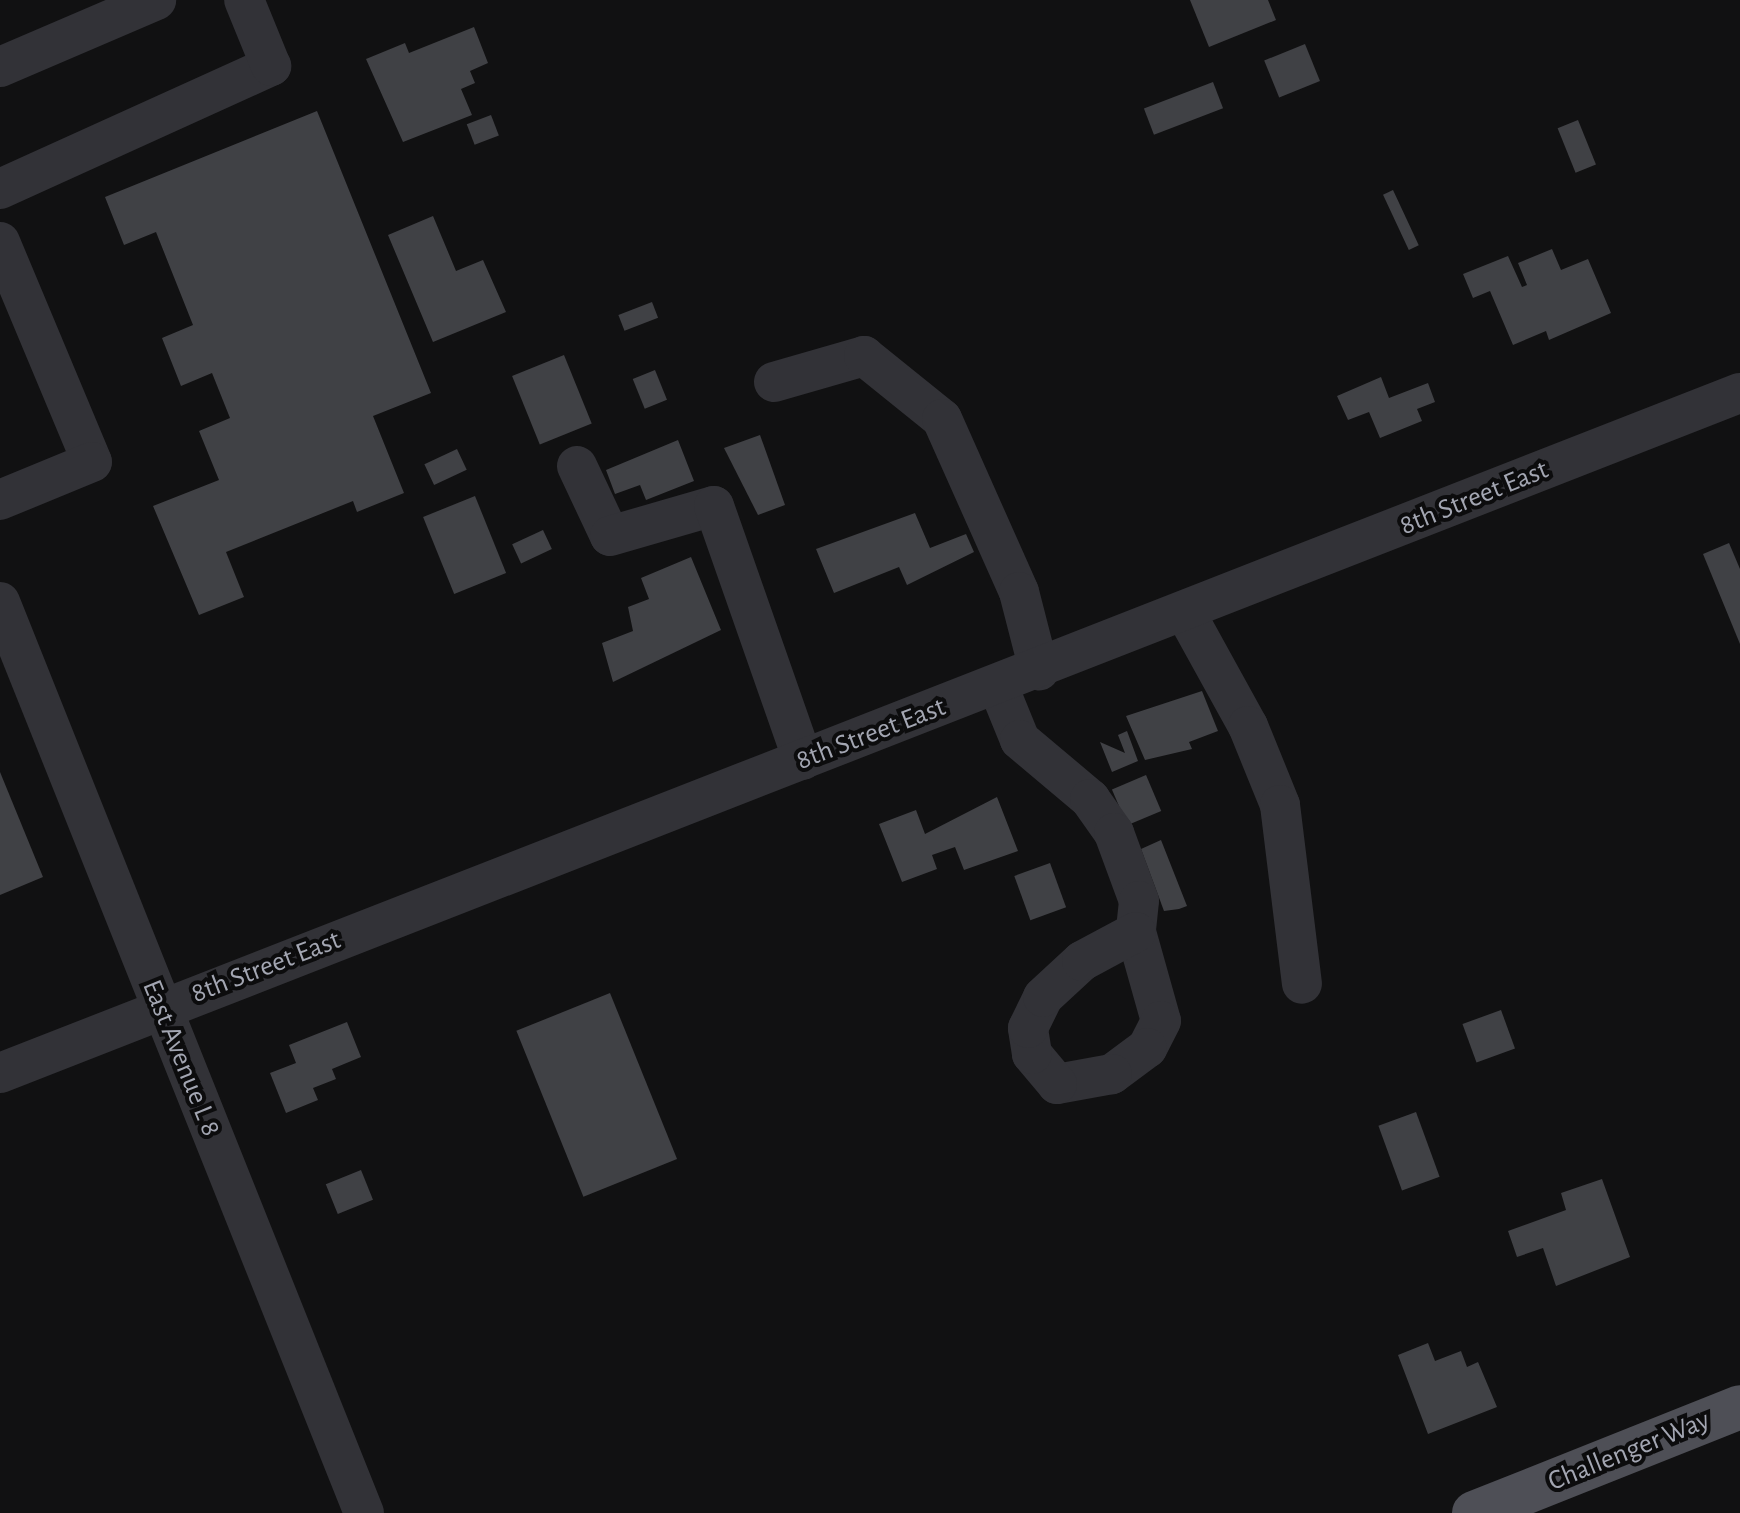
<!DOCTYPE html>
<style>
body{margin:0}
#map{position:relative;width:1740px;height:1513px;overflow:hidden;background:#111112;font-family:"Alegreya Sans",sans-serif}
div>[style]{position:absolute}
.building>*{inset:0;background:#404145;transform-origin:0 0}
.minor>*{height:40px;margin:-20px;padding:0 20px;transform-origin:20px;border-radius:20px;background:#323237}
.major>*{height:44px;margin:-22px;padding:0 22px;transform-origin:22px;border-radius:22px;background:#4e4f56}
span{translate:-50% -50%;white-space:nowrap;text-align:center;line-height:1.15;-webkit-text-stroke:8px #0c0c0d;paint-order:stroke}
.street-label{font-size:28px;color:#a3a6b2}
</style>
<div id="map">
<div class="building">
<i style="clip-path:polygon(1190px 0,1268px 0,1276px 20px,1209px 47px)"></i>
<i style="clip-path:polygon(474px 27px,488px 63px,470px 71px,475px 83px,461px 89px,472px 115px,403px 142px,366px 59px,405px 43px,409px 53px)"></i>
<i style="left:1305px;top:44px;width:40px;height:44px;rotate:68deg"></i>
<i style="left:1213px;top:82px;width:28px;height:74px;rotate:69deg"></i>
<i style="clip-path:polygon(317px 111px,431px 393px,373px 416px,404px 493px,357px 512px,353px 501px,226px 552px,244px 597px,199px 615px,153px 506px,219px 480px,199px 431px,230px 418px,212px 373px,181px 386px,162px 338px,193px 325px,156px 232px,124px 245px,105px 197px)"></i>
<i style="left:491px;top:115px;width:22px;height:26px;rotate:69deg"></i>
<i style="left:1578px;top:120px;width:48px;height:22px;rotate:68deg"></i>
<i style="left:1393px;top:190px;width:61px;height:11px;rotate:65deg"></i>
<i style="clip-path:polygon(433px 216px,456px 271px,483px 260px,506px 312px,433px 342px,388px 235px)"></i>
<i style="clip-path:polygon(1552px 249px,1561px 270px,1588px 259px,1611px 313px,1549px 340px,1546px 331px,1513px 345px,1490px 291px,1473px 298px,1463px 274px,1508px 256px,1522px 287px,1527px 285px,1518px 263px)"></i>
<i style="left:652px;top:302px;width:17px;height:36px;rotate:69deg"></i>
<i style="left:564px;top:355px;width:74px;height:56px;rotate:68deg"></i>
<i style="left:655px;top:370px;width:32px;height:24px;rotate:68deg"></i>
<i style="clip-path:polygon(1381px 377px,1389px 398px,1428px 383px,1435px 402px,1417px 409px,1422px 421px,1380px 438px,1369px 412px,1348px 420px,1337px 396px)"></i>
<i style="clip-path:polygon(760px 435px,785px 505px,758px 515px,724px 448px)"></i>
<i style="clip-path:polygon(678px 440px,694px 481px,646px 500px,640px 485px,615px 494px,606px 470px)"></i>
<i style="left:457px;top:449px;width:23px;height:36px;rotate:65deg"></i>
<i style="left:475px;top:496px;width:83px;height:56px;rotate:68deg"></i>
<i style="clip-path:polygon(915px 513px,930px 548px,966px 534px,974px 552px,907px 585px,899px 567px,834px 593px,816px 549px)"></i>
<i style="left:543px;top:530px;width:21px;height:34px;rotate:65deg"></i>
<i style="clip-path:polygon(1729px 543px,1740px 569px,1740px 644px,1703px 554px)"></i>
<i style="clip-path:polygon(691px 557px,721px 630px,613px 682px,602px 643px,633px 631px,628px 607px,649px 599px,641px 578px)"></i>
<i style="clip-path:polygon(1202px 691px,1218px 731px,1189px 742px,1192px 749px,1145px 760px,1126px 716px)"></i>
<i style="clip-path:polygon(1127px 731px,1138px 761px,1112px 772px,1100px 742px,1125px 753px,1118px 735px)"></i>
<i style="clip-path:polygon(0 772px,43px 877px,0 895px)"></i>
<i style="left:1146px;top:775px;width:39px;height:37px;rotate:67deg"></i>
<i style="clip-path:polygon(997px 797px,1018px 851px,964px 870px,955px 847px,932px 855px,937px 869px,902px 882px,879px 824px,916px 810px,925px 834px)"></i>
<i style="clip-path:polygon(1161px 840px,1187px 906px,1179px 909px,1164px 911px,1141px 849px)"></i>
<i style="left:1050px;top:863px;width:47px;height:38px;rotate:70deg"></i>
<i style="left:610px;top:993px;width:179px;height:101px;rotate:68deg"></i>
<i style="left:1501px;top:1010px;width:41px;height:41px;rotate:70deg"></i>
<i style="clip-path:polygon(347px 1022px,361px 1057px,332px 1069px,336px 1079px,313px 1088px,318px 1100px,286px 1113px,270px 1073px,296px 1063px,289px 1045px)"></i>
<i style="left:1416px;top:1112px;width:69px;height:40px;rotate:70deg"></i>
<i style="left:361px;top:1170px;width:32px;height:38px;rotate:68deg"></i>
<i style="clip-path:polygon(1602px 1179px,1630px 1257px,1556px 1286px,1543px 1248px,1517px 1257px,1508px 1231px,1566px 1210px,1561px 1193px)"></i>
<i style="clip-path:polygon(1428px 1343px,1435px 1361px,1461px 1351px,1467px 1367px,1478px 1362px,1497px 1407px,1428px 1434px,1398px 1355px)"></i>
</div>
<div class="minor">
<i style="left:0;top:67px;width:170px;rotate:-23.2deg"></i>
<i style="left:0;top:189px;width:298px;rotate:-24.4deg"></i>
<i style="left:271px;top:66px;width:71px;rotate:-112.2deg"></i>
<i style="left:0;top:242px;width:238px;rotate:67.3deg"></i>
<i style="left:92px;top:462px;width:100px;rotate:157.6deg"></i>
<i style="left:774px;top:382px;width:94px;rotate:-16.1deg"></i>
<i style="left:864px;top:356px;width:100px;rotate:38.9deg"></i>
<i style="left:942px;top:419px;width:189px;rotate:66deg"></i>
<i style="left:1019px;top:592px;width:81px;rotate:75.6deg"></i>
<i style="left:577px;top:466px;width:77px;rotate:64.8deg"></i>
<i style="left:610px;top:536px;width:108px;rotate:-16.1deg"></i>
<i style="left:714px;top:506px;width:269px;rotate:70.7deg"></i>
<i style="left:0;top:602px;width:981px;rotate:68.22deg"></i>
<i style="left:1185px;top:612px;width:130px;rotate:61.1deg"></i>
<i style="left:1248px;top:726px;width:85px;rotate:67.9deg"></i>
<i style="left:1280px;top:805px;width:180px;rotate:83deg"></i>
<i style="left:998px;top:686px;width:58px;rotate:67.8deg"></i>
<i style="left:1020px;top:740px;width:92px;rotate:40.1deg"></i>
<i style="left:1090px;top:799px;width:42px;rotate:54.8deg"></i>
<i style="left:1114px;top:833px;width:72px;rotate:69.8deg"></i>
<i style="left:1139px;top:901px;width:31px;rotate:96deg"></i>
<i style="left:1136px;top:932px;width:92px;rotate:74.3deg"></i>
<i style="left:1161px;top:1021px;width:30px;rotate:117deg"></i>
<i style="left:1147px;top:1048px;width:44px;rotate:143.4deg"></i>
<i style="left:1112px;top:1074px;width:56px;rotate:169.7deg"></i>
<i style="left:1057px;top:1084px;width:39px;rotate:-130deg"></i>
<i style="left:1032px;top:1054px;width:26px;rotate:-99deg"></i>
<i style="left:1028px;top:1028px;width:34px;rotate:-64deg"></i>
<i style="left:1043px;top:997px;width:53px;rotate:-42.7deg"></i>
<i style="left:1082px;top:961px;width:61px;rotate:-28.2deg"></i>
<i style="left:0;top:1073px;width:1868px;rotate:-21.35deg"></i>
</div>
<div class="major">
<i style="left:1474px;top:1513px;width:286px;rotate:-21.7deg"></i>
</div>
<div class="street-label">
<span style="left:1474px;top:498px;rotate:-22deg">8th Street East</span>
<span style="left:871px;top:734px;rotate:-21deg">8th Street East</span>
<span style="left:266px;top:967px;rotate:-21deg">8th Street East</span>
<span style="left:181px;top:1058px;rotate:68deg">East Avenue L 8</span>
<span style="left:1629px;top:1451px;rotate:-22deg">Challenger Way</span>
</div>
</div>
